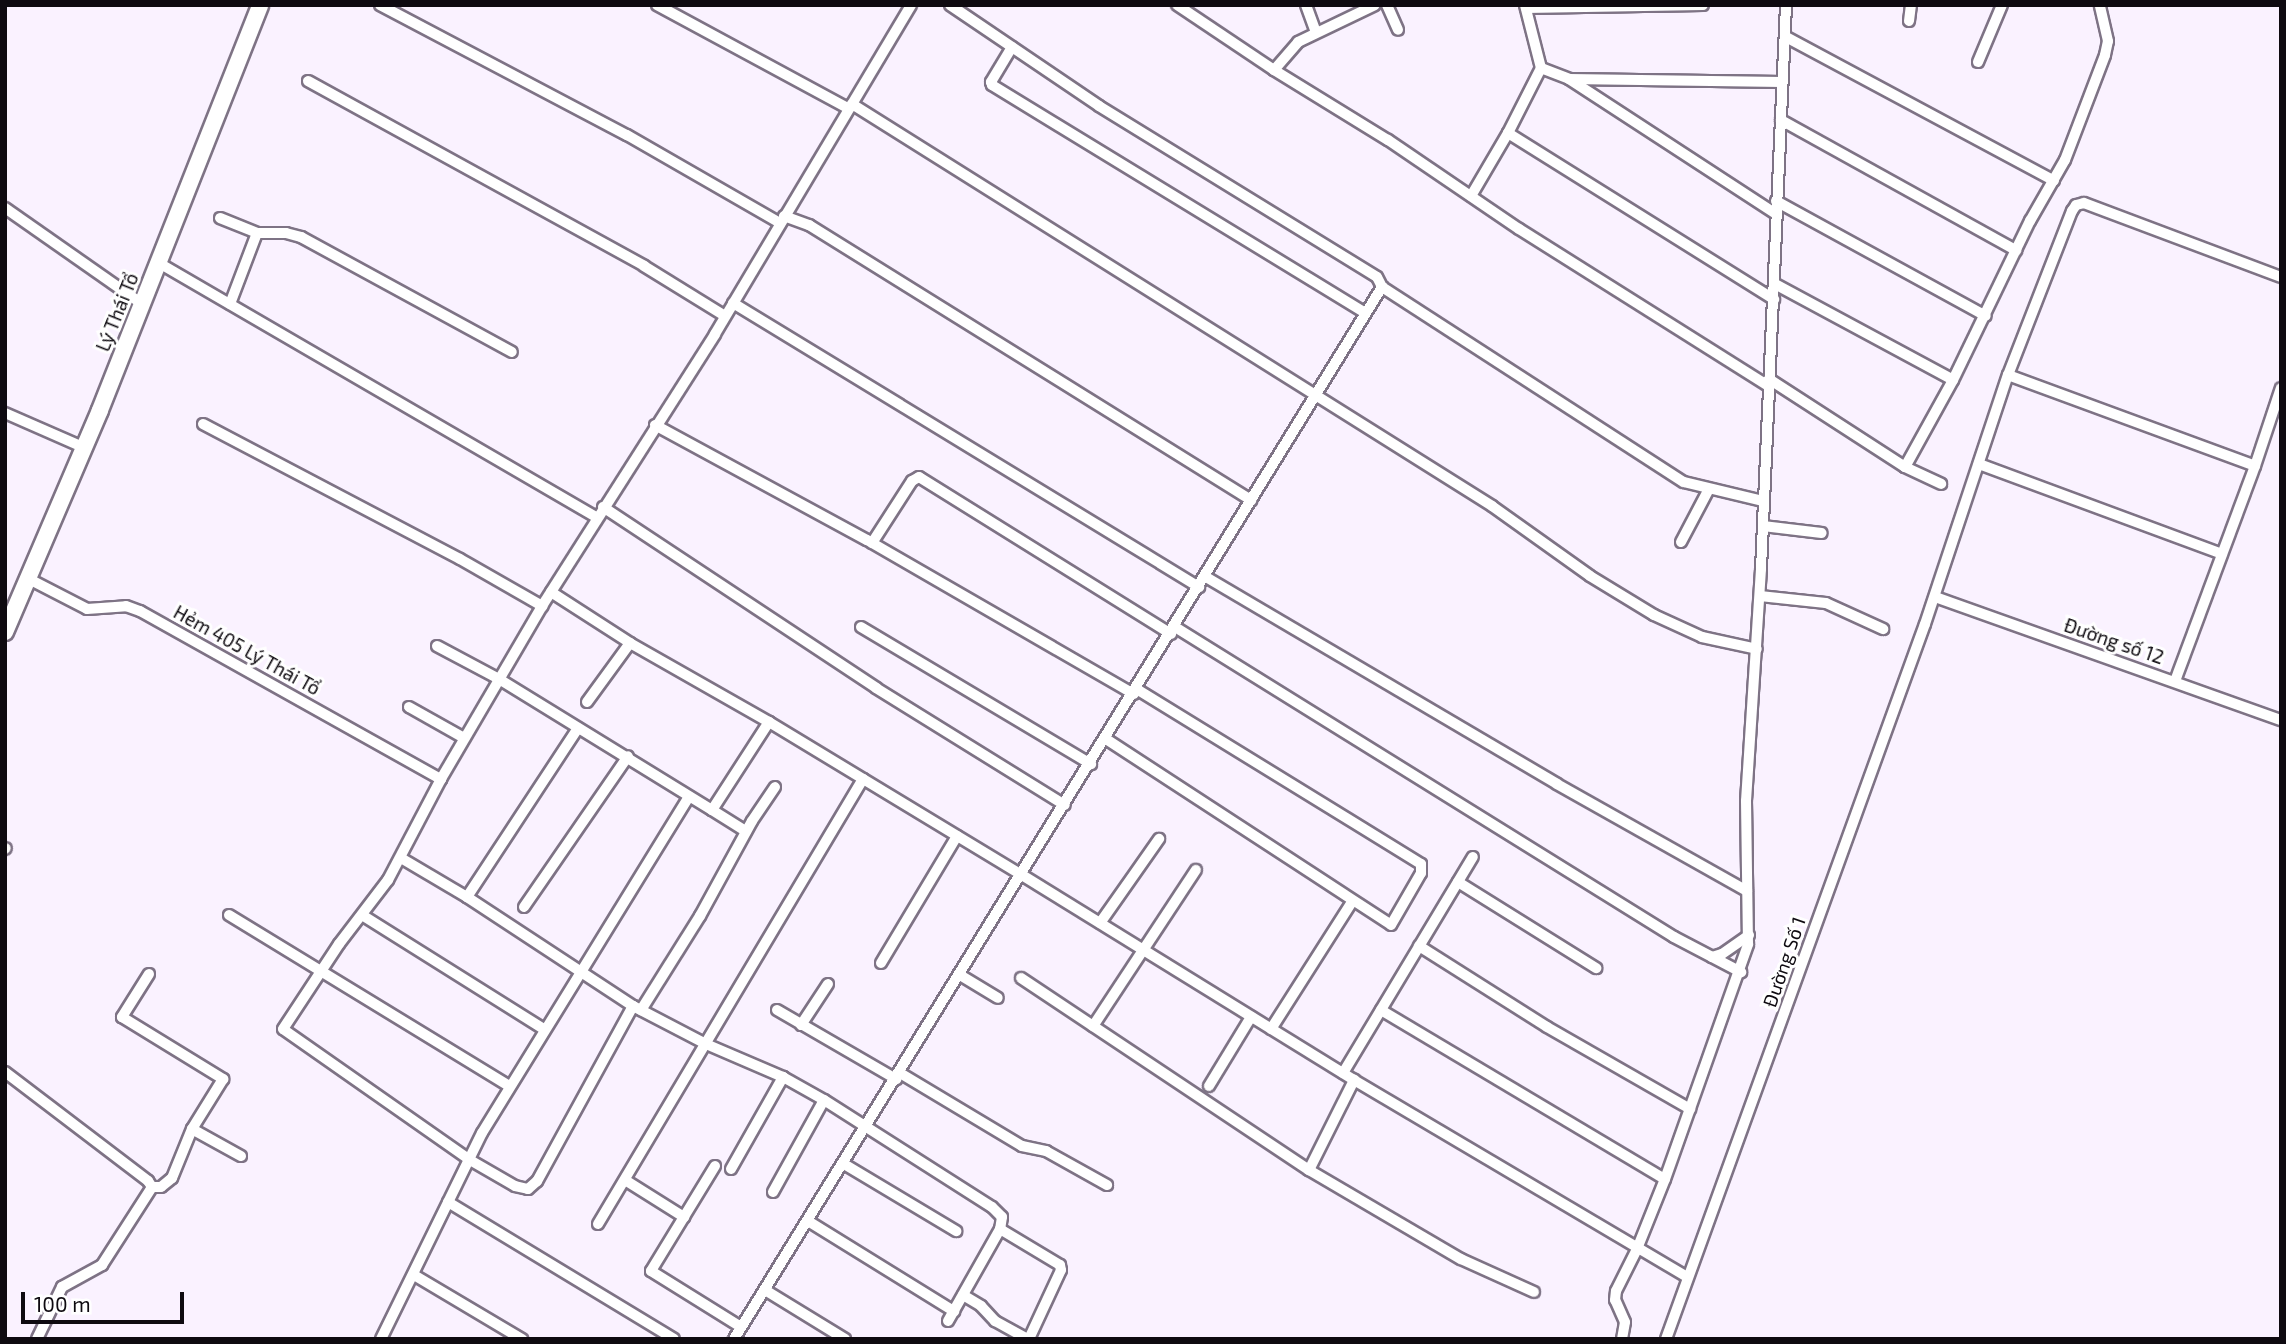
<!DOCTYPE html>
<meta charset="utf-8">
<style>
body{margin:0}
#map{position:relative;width:2286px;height:1344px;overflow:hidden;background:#faf2ff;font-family:"Exo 2",sans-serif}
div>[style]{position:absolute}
.roads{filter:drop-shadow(2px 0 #7e7385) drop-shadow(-2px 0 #7e7385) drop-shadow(0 2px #7e7385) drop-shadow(0 -2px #7e7385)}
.street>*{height:10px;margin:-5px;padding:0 5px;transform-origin:5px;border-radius:5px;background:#fff}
.secondary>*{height:16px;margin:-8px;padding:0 8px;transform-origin:8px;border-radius:8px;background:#fff}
span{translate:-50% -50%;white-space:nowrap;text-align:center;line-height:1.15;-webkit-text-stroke:6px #fff;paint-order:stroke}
.street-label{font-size:19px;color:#0e0a10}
.frame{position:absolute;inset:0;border:7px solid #0e0a10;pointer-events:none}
.scale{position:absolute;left:21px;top:1292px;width:163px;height:32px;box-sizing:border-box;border:4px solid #0e0a10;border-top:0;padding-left:9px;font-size:21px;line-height:24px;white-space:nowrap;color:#0e0a10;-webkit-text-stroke:5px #fff;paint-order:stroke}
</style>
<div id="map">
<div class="roads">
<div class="street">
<i style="left:380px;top:5px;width:279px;rotate:27.8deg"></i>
<i style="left:627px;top:135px;width:177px;rotate:29.9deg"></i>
<i style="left:657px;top:5px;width:218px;rotate:28.4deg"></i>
<i style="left:950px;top:5px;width:180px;rotate:34.1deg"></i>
<i style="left:1099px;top:106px;width:326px;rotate:31.6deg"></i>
<i style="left:1377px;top:277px;width:11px;rotate:63deg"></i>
<i style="left:1382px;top:287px;width:359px;rotate:32.9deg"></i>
<i style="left:1684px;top:482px;width:81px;rotate:13.5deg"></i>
<i style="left:1177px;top:5px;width:117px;rotate:33.8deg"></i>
<i style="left:1274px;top:70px;width:134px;rotate:31.6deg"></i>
<i style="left:1388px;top:140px;width:158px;rotate:34.2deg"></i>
<i style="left:1519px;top:229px;width:294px;rotate:32.2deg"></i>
<i style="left:1306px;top:5px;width:29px;rotate:70deg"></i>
<i style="left:1387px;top:5px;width:27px;rotate:66deg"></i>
<i style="left:1526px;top:8px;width:177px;rotate:-1deg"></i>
<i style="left:1909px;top:21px;width:16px;rotate:-83deg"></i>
<i style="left:1786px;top:37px;width:304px;rotate:28.2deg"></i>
<i style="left:1012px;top:47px;width:41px;rotate:121deg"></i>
<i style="left:991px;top:82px;width:3px;rotate:72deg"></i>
<i style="left:992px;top:85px;width:437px;rotate:31.4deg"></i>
<i style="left:1978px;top:62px;width:62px;rotate:-67.2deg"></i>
<i style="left:1541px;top:68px;width:30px;rotate:21deg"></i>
<i style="left:1569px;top:79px;width:247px;rotate:33.1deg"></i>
<i style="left:1274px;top:70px;width:37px;rotate:-49deg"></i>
<i style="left:1298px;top:42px;width:85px;rotate:-25.7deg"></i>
<i style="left:1569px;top:79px;width:213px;rotate:0.8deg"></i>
<i style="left:308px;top:81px;width:384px;rotate:28.8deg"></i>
<i style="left:644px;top:266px;width:95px;rotate:31.7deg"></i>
<i style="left:852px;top:104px;width:756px;rotate:32.13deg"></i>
<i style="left:1492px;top:506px;width:120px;rotate:35.5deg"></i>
<i style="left:1590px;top:576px;width:75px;rotate:31.4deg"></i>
<i style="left:1654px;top:615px;width:53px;rotate:24.6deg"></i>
<i style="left:1702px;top:637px;width:56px;rotate:12.3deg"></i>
<i style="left:1781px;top:120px;width:269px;rotate:29deg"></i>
<i style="left:1508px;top:133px;width:314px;rotate:32deg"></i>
<i style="left:1471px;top:196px;width:73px;rotate:-59.6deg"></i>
<i style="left:1508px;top:133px;width:73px;rotate:-63.1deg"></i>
<i style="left:1541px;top:68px;width:65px;rotate:-104.3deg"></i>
<i style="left:1776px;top:201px;width:239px;rotate:28.7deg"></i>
<i style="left:5px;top:208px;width:167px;rotate:35deg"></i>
<i style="left:784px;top:216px;width:27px;rotate:20deg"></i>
<i style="left:809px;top:225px;width:521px;rotate:31.89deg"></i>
<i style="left:220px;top:218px;width:40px;rotate:22deg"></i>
<i style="left:257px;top:233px;width:29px"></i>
<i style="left:286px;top:233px;width:16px;rotate:15deg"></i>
<i style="left:301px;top:237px;width:240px;rotate:28.6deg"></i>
<i style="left:159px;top:263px;width:505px;rotate:30.17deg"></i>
<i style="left:1775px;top:284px;width:202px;rotate:28.3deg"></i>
<i style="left:733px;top:303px;width:546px;rotate:31.36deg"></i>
<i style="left:230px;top:304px;width:76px;rotate:-69.2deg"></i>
<i style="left:2008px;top:375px;width:263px;rotate:20.2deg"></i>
<i style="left:1769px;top:379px;width:162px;rotate:32.9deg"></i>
<i style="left:1905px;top:467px;width:40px;rotate:25deg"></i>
<i style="left:5px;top:413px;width:87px;rotate:23.6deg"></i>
<i style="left:203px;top:424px;width:290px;rotate:27.7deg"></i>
<i style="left:460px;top:559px;width:95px;rotate:29.8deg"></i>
<i style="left:655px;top:425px;width:241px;rotate:28.5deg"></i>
<i style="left:867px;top:540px;width:308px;rotate:30deg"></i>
<i style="left:1979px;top:464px;width:259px;rotate:20.3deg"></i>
<i style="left:1905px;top:467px;width:99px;rotate:-61.1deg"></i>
<i style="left:1953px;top:380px;width:177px;rotate:-64.2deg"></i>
<i style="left:2030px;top:221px;width:70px;rotate:-60.2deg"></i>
<i style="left:2065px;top:160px;width:112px;rotate:-69.1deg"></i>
<i style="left:2105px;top:55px;width:14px;rotate:-78deg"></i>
<i style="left:2108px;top:41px;width:37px;rotate:-103deg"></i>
<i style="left:603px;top:507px;width:328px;rotate:33.5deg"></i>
<i style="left:876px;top:688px;width:222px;rotate:31.8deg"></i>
<i style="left:1763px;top:526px;width:59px;rotate:6.8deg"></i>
<i style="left:1681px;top:542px;width:60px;rotate:-62.2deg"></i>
<i style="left:872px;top:543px;width:74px;rotate:-57.2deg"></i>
<i style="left:912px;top:481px;width:8px;rotate:-30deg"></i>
<i style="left:919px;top:477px;width:297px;rotate:31.9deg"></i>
<i style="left:1206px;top:577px;width:407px;rotate:30.5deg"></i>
<i style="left:1557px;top:784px;width:218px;rotate:29.4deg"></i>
<i style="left:29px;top:579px;width:65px;rotate:27.3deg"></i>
<i style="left:87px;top:609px;width:39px;rotate:-4deg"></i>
<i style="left:126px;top:606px;width:15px;rotate:20deg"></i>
<i style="left:140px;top:611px;width:345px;rotate:29.2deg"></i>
<i style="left:551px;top:592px;width:94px;rotate:32.8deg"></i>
<i style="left:630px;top:643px;width:160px;rotate:29.6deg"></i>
<i style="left:769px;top:722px;width:296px;rotate:31.2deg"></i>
<i style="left:1022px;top:875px;width:390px;rotate:31.7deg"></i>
<i style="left:1354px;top:1080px;width:387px;rotate:30.6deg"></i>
<i style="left:1760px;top:596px;width:66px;rotate:6.1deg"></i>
<i style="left:1826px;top:603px;width:63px;rotate:24.5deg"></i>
<i style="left:1935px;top:597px;width:367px;rotate:19.6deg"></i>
<i style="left:861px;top:627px;width:268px;rotate:30.8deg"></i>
<i style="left:1175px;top:627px;width:587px;rotate:31.85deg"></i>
<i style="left:1674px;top:937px;width:76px;rotate:27.6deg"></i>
<i style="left:437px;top:646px;width:70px;rotate:28deg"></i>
<i style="left:499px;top:679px;width:250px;rotate:31.6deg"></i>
<i style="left:712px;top:810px;width:105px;rotate:-57.1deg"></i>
<i style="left:2175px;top:681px;width:229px;rotate:-69.6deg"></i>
<i style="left:2255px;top:466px;width:82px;rotate:-71.6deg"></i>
<i style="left:587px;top:702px;width:73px;rotate:-53.9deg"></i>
<i style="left:409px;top:707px;width:63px;rotate:29.4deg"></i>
<i style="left:1106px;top:739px;width:340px;rotate:33.1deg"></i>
<i style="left:1391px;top:925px;width:60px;rotate:-60deg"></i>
<i style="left:1421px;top:873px;width:9px;rotate:-90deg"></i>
<i style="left:1421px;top:864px;width:334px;rotate:-148.4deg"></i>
<i style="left:712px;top:810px;width:40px;rotate:32deg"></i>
<i style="left:5px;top:849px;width:1px;rotate:-45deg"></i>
<i style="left:401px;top:858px;width:77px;rotate:30.6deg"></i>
<i style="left:467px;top:897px;width:199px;rotate:33.3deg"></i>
<i style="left:633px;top:1006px;width:82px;rotate:27.5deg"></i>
<i style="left:706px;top:1044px;width:84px;rotate:23.2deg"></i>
<i style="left:783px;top:1077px;width:47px;rotate:29.3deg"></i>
<i style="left:824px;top:1100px;width:199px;rotate:32.5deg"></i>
<i style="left:992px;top:1207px;width:14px;rotate:45deg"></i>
<i style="left:1002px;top:1217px;width:12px;rotate:99deg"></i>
<i style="left:1000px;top:1229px;width:70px;rotate:31deg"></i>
<i style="left:1060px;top:1265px;width:5px;rotate:79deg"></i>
<i style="left:1061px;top:1270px;width:76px;rotate:114.9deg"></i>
<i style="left:1458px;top:882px;width:163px;rotate:31.9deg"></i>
<i style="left:467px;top:897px;width:202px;rotate:-56.7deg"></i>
<i style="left:524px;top:907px;width:183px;rotate:-55.4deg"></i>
<i style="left:229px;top:915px;width:328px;rotate:31.4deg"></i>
<i style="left:362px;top:915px;width:215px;rotate:32.1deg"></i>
<i style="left:1100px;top:923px;width:103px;rotate:-54.9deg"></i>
<i style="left:1419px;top:946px;width:151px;rotate:32.3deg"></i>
<i style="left:1547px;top:1027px;width:165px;rotate:29.8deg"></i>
<i style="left:1712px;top:957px;width:10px;rotate:-17deg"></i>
<i style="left:1722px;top:954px;width:33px;rotate:-35deg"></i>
<i style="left:881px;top:963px;width:148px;rotate:-59.1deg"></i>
<i style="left:149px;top:974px;width:51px;rotate:122.1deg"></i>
<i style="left:122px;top:1017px;width:119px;rotate:31.5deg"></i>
<i style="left:223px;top:1079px;width:59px;rotate:121.8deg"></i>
<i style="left:192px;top:1129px;width:53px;rotate:112.2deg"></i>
<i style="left:172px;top:1178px;width:14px;rotate:141deg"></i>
<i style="left:161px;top:1187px;width:9px;rotate:180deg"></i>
<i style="left:960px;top:975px;width:44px;rotate:31.2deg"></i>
<i style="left:1021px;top:978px;width:346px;rotate:33.7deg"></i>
<i style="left:1309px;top:1170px;width:176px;rotate:30.4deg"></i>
<i style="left:1461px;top:1259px;width:80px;rotate:24.3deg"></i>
<i style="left:633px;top:1006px;width:200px;rotate:118.7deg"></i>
<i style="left:537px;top:1181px;width:12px;rotate:138deg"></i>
<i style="left:528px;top:1189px;width:13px;rotate:-167deg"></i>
<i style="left:515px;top:1186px;width:52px;rotate:-150deg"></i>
<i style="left:470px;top:1160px;width:228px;rotate:-145deg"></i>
<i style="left:283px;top:1029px;width:102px;rotate:-56.6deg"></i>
<i style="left:339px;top:944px;width:81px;rotate:-52.6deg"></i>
<i style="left:388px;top:880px;width:114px;rotate:-62.3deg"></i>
<i style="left:441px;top:779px;width:200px;rotate:-59.7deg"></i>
<i style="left:542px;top:606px;width:322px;rotate:-57.5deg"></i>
<i style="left:715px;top:334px;width:383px;rotate:-59.2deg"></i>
<i style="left:641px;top:1010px;width:111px;rotate:-57.9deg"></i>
<i style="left:700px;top:916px;width:108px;rotate:-61.3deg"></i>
<i style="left:752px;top:821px;width:41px;rotate:-55.9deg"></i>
<i style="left:777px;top:1010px;width:138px;rotate:30.1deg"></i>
<i style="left:1381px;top:1010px;width:330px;rotate:30.8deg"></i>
<i style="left:801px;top:1025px;width:49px;rotate:-56.6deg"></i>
<i style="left:1093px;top:1026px;width:187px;rotate:-56.6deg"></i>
<i style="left:1271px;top:1029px;width:151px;rotate:-57.5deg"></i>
<i style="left:5px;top:1072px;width:180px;rotate:37.3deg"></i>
<i style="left:148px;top:1181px;width:7px;rotate:56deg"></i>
<i style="left:900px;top:1073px;width:142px;rotate:30.9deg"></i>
<i style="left:1022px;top:1146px;width:25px;rotate:12deg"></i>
<i style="left:1046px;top:1151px;width:70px;rotate:29.1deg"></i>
<i style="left:1343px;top:1073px;width:252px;rotate:-59deg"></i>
<i style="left:1209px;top:1086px;width:81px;rotate:-58.7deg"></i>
<i style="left:192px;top:1129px;width:56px;rotate:28.9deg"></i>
<i style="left:844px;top:1164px;width:131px;rotate:30.9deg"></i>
<i style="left:715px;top:1166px;width:123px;rotate:121.4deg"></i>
<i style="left:651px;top:1271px;width:106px;rotate:31.9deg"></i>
<i style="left:731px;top:1169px;width:106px;rotate:-60.5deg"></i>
<i style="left:1309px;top:1170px;width:101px;rotate:-63.4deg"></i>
<i style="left:625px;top:1180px;width:70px;rotate:32.1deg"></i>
<i style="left:773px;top:1192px;width:105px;rotate:-61deg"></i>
<i style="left:448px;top:1202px;width:264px;rotate:31.2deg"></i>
<i style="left:808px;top:1221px;width:172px;rotate:31.7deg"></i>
<i style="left:598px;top:1224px;width:518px;rotate:-59.23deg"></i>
<i style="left:414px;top:1275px;width:126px;rotate:30.7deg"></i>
<i style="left:765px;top:1290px;width:94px;rotate:31.5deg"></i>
<i style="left:963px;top:1295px;width:21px;rotate:31deg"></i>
<i style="left:981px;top:1306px;width:21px;rotate:47deg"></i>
<i style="left:995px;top:1321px;width:37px;rotate:29deg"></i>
<i style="left:948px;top:1321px;width:106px;rotate:-60.5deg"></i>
<i style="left:37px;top:1339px;width:58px;rotate:-64.3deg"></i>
<i style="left:62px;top:1287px;width:46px;rotate:-28.8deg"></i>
<i style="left:102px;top:1265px;width:93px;rotate:-57.3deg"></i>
<i style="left:381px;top:1339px;width:229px;rotate:-63.9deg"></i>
<i style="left:482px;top:1133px;width:395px;rotate:-58.4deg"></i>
<i style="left:734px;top:1339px;width:1236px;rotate:-58.37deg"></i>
<i style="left:1622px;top:1339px;width:17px;rotate:-80deg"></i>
<i style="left:1625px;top:1322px;width:24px;rotate:-114deg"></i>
<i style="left:1615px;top:1300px;width:9px;rotate:-84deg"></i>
<i style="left:1616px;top:1291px;width:47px;rotate:-63.4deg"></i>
<i style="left:1637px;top:1249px;width:75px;rotate:-68.2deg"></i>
<i style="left:1665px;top:1179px;width:249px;rotate:-70.5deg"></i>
<i style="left:1748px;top:944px;width:143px;rotate:-90.8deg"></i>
<i style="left:1746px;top:801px;width:232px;rotate:-86.3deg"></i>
<i style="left:1761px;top:569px;width:565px;rotate:-87.46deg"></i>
<i style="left:1666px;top:1339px;width:760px;rotate:-70.09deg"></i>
<i style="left:1925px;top:624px;width:262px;rotate:-71.6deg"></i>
<i style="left:2008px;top:375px;width:176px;rotate:-68.7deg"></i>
<i style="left:2072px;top:211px;width:7px;rotate:-56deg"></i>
<i style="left:2076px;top:205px;width:8px;rotate:-14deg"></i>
<i style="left:2084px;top:203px;width:210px;rotate:20.6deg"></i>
</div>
<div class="secondary">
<i style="left:5px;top:632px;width:241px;rotate:-66.8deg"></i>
<i style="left:100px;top:410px;width:435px;rotate:-68.4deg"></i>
</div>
</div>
<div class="street-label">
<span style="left:117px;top:312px;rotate:-68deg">Lý Thái Tổ</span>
<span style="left:2114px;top:641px;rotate:19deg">Đường số 12</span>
<span style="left:247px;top:650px;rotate:29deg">Hẻm 405 Lý Thái Tổ</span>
<span style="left:1784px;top:962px;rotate:-71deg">Đường Số 1</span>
</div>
<div class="frame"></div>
<div class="scale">100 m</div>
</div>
